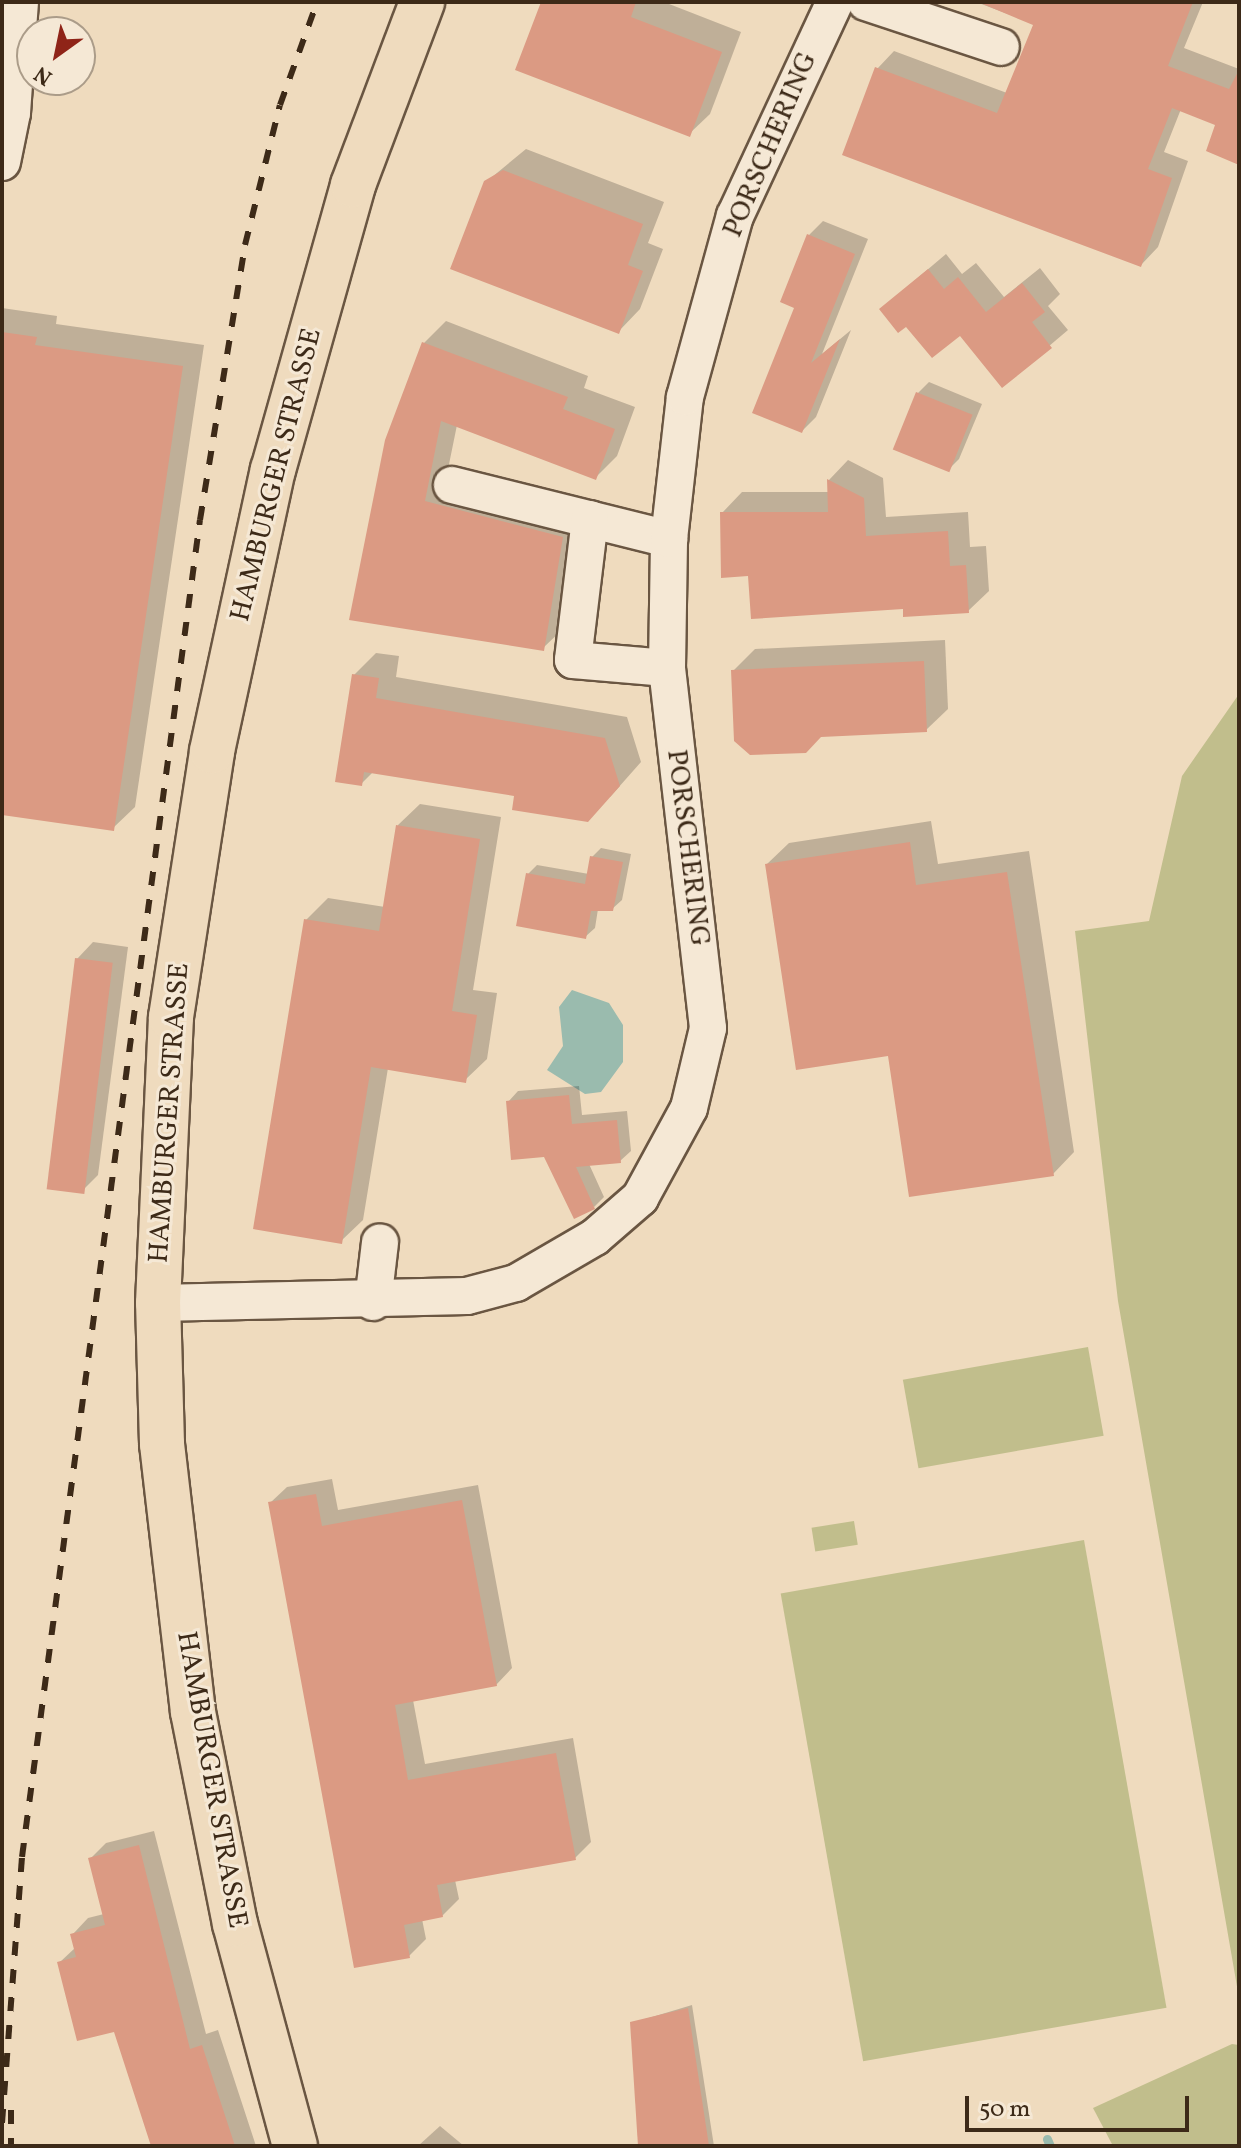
<!DOCTYPE html>
<style>
body{margin:0}
#map{position:relative;width:1241px;height:2148px;overflow:hidden;background:#efdbbe;font-family:Vollkorn,serif}
div>[style]{position:absolute}
.green>*{inset:0;background:#c1be8c;transform-origin:0 0}
.water>*{inset:0;background:#9abbae}
.shadow>*{inset:0;background:#0003}
.stream>*{height:9px;margin:-4.5px;padding:0 4.5px;transform-origin:4.5px;border-radius:4.5px;background:#9abbae}
.building>*{inset:0;background:#db9a83;transform-origin:0 0}
.roads{filter:drop-shadow(2px 0 #6a5642) drop-shadow(-2px 0 #6a5642) drop-shadow(0 2px #6a5642) drop-shadow(0 -2px #6a5642)}
.minor>*{height:36px;margin:-18px;padding:0 18px;transform-origin:18px;border-radius:18px;background:#f5e8d5}
.major>*{height:44px;margin:-22px;padding:0 22px;transform-origin:22px;border-radius:22px;background:#efdbbe}
.rail>*{height:6px;margin-top:-3px;transform-origin:0;background:repeating-linear-gradient(90deg,#3d2a18 0 14px,transparent 0 28px)}
span{translate:-50% -50%;white-space:nowrap;text-align:center;line-height:1.15;-webkit-text-stroke:6px #f5e8d5;paint-order:stroke}
.street-label{font-size:28px;color:#3d2a18}
.frame{position:absolute;inset:0;border:4px solid #3d2a18;pointer-events:none}
.north{position:absolute;left:16px;top:16px;width:80px;height:80px;box-sizing:border-box;background:#f5e8d5;border:2px solid #ab9c89;border-radius:50%;rotate:213deg;font-size:22px;font-weight:700;line-height:32px;text-align:center;color:#3d2a18}
.north::after{content:'';display:block;margin:auto;width:28px;height:36px;background:#8f2418;clip-path:polygon(50% 0,100% 100%,50% 72%,0 100%)}
.scale{position:absolute;left:965px;top:2096px;width:224px;height:36px;box-sizing:border-box;border:4px solid #3d2a18;border-top:0;padding-left:10px;font-size:24px;line-height:28px;white-space:nowrap;color:#3d2a18;-webkit-text-stroke:6px #f5e8d5;paint-order:stroke}
</style>
<div id="map">
<div class="green">
<i style="clip-path:polygon(1239px 694px,1239px 1998px,1118px 1301px,1075px 931px,1149px 921px,1182px 776px)"></i>
<i style="left:1088px;top:1347px;width:90px;height:188px;rotate:80deg"></i>
<i style="left:854px;top:1521px;width:24px;height:43px;rotate:81deg"></i>
<i style="left:1084px;top:1540px;width:475px;height:308px;rotate:80deg"></i>
<i style="clip-path:polygon(1232px 2044px,1239px 2045px,1239px 2146px,1113px 2146px,1093px 2108px)"></i>
</div>
<div class="water">
<i style="clip-path:polygon(572px 990px,609px 1003px,623px 1025px,623px 1062px,601px 1092px,585px 1094px,547px 1070px,563px 1046px,559px 1007px)"></i>
</div>
<div class="shadow">
<i style="clip-path:polygon(543px 2px,664px 2px,741px 32px,710px 114px,689px 134px)"></i>
<i style="clip-path:polygon(976px 2px,1203px 2px,1184px 48px,1239px 69px,1239px 163px,1218px 124px,1181px 109px,1164px 152px,1188px 161px,1158px 247px,1141px 265px,877px 69px,894px 51px,1007px 93px,1035px 24px)"></i>
<i style="clip-path:polygon(526px 149px,664px 202px,648px 243px,663px 249px,640px 309px,619px 331px,486px 182px)"></i>
<i style="clip-path:polygon(823px 221px,868px 239px,822px 354px,851px 330px,816px 417px,802px 431px,797px 307px,809px 235px)"></i>
<i style="clip-path:polygon(946px 254px,962px 274px,976px 263px,1004px 297px,1040px 268px,1060px 294px,1048px 306px,1068px 330px,1003px 385px,960px 333px,907px 324px,881px 309px)"></i>
<i style="clip-path:polygon(2px 308px,57px 316px,56px 324px,204px 345px,135px 807px,113px 828px,2px 813px)"></i>
<i style="clip-path:polygon(446px 321px,588px 376px,584px 388px,635px 407px,617px 456px,595px 478px,457px 425px,446px 479px,584px 516px,565px 627px,543px 648px,351px 618px,424px 343px)"></i>
<i style="clip-path:polygon(929px 382px,982px 404px,959px 459px,948px 470px,918px 393px)"></i>
<i style="clip-path:polygon(848px 460px,883px 478px,886px 517px,968px 512px,970px 547px,986px 546px,989px 591px,968px 611px,905px 607px,750px 574px,722px 513px,742px 492px,829px 492px,829px 480px)"></i>
<i style="clip-path:polygon(945px 640px,948px 709px,926px 730px,733px 671px,755px 649px)"></i>
<i style="clip-path:polygon(376px 653px,399px 656px,396px 677px,627px 717px,641px 762px,610px 797px,517px 794px,373px 772px,361px 784px,354px 675px)"></i>
<i style="clip-path:polygon(420px 804px,501px 817px,473px 990px,497px 993px,487px 1059px,465px 1080px,388px 1068px,363px 1220px,341px 1241px,306px 920px,328px 898px,385px 907px,398px 825px)"></i>
<i style="clip-path:polygon(931px 821px,938px 864px,1029px 851px,1074px 1152px,1053px 1174px,890px 1054px,767px 864px,789px 843px)"></i>
<i style="clip-path:polygon(601px 848px,631px 854px,622px 900px,612px 909px,598px 909px,595px 928px,585px 937px,528px 874px,537px 865px,589px 874px,592px 857px)"></i>
<i style="clip-path:polygon(93px 942px,128px 947px,98px 1175px,81px 1192px,77px 959px)"></i>
<i style="clip-path:polygon(579px 1086px,582px 1115px,627px 1111px,631px 1151px,620px 1161px,589px 1164px,604px 1197px,594px 1207px,545px 1155px,508px 1102px,518px 1091px)"></i>
<i style="clip-path:polygon(332px 1479px,338px 1510px,478px 1485px,512px 1668px,496px 1685px,413px 1700px,425px 1764px,573px 1738px,591px 1842px,575px 1858px,455px 1880px,459px 1899px,442px 1916px,422px 1919px,426px 1939px,409px 1956px,270px 1503px,287px 1487px)"></i>
<i style="clip-path:polygon(154px 1831px,206px 2034px,218px 2030px,256px 2146px,153px 2146px,115px 2029px,59px 1963px,76px 1947px,73px 1934px,88px 1918px,104px 1914px,90px 1859px,106px 1843px)"></i>
<i style="clip-path:polygon(692px 2005px,714px 2146px,640px 2146px,632px 2023px)"></i>
<i style="clip-path:polygon(440px 2126px,464px 2146px,418px 2146px)"></i>
</div>
<div class="stream">
<i style="left:1047px;top:2139px;width:8px;rotate:67deg"></i>
</div>
<div class="building">
<i style="clip-path:polygon(541px 2px,636px 2px,631px 17px,722px 52px,690px 137px,515px 70px)"></i>
<i style="clip-path:polygon(978px 2px,1193px 2px,1168px 66px,1229px 89px,1239px 70px,1239px 165px,1206px 151px,1215px 125px,1172px 108px,1148px 169px,1172px 178px,1141px 267px,842px 155px,875px 67px,997px 113px,1033px 25px)"></i>
<i style="clip-path:polygon(503px 170px,643px 224px,628px 265px,643px 271px,619px 334px,450px 269px,484px 181px)"></i>
<i style="clip-path:polygon(807px 234px,855px 254px,811px 363px,840px 339px,802px 433px,752px 413px,794px 308px,780px 302px)"></i>
<i style="clip-path:polygon(928px 269px,944px 289px,958px 277px,986px 312px,1022px 283px,1045px 312px,1032px 322px,1052px 348px,1002px 388px,960px 336px,932px 358px,906px 327px,898px 333px,879px 309px)"></i>
<i style="clip-path:polygon(2px 332px,37px 337px,35px 345px,183px 366px,114px 831px,2px 815px)"></i>
<i style="clip-path:polygon(422px 342px,568px 397px,563px 409px,615px 429px,596px 480px,441px 421px,425px 501px,563px 537px,544px 651px,349px 620px,385px 440px)"></i>
<i style="left:916px;top:392px;width:61px;height:62px;rotate:22deg"></i>
<i style="clip-path:polygon(827px 479px,864px 498px,866px 536px,948px 531px,950px 566px,966px 565px,969px 613px,903px 617px,903px 609px,751px 619px,748px 576px,721px 578px,720px 512px,828px 512px)"></i>
<i style="clip-path:polygon(924px 661px,927px 732px,821px 737px,806px 753px,750px 755px,734px 741px,731px 670px)"></i>
<i style="clip-path:polygon(352px 674px,379px 678px,376px 698px,605px 738px,620px 786px,588px 822px,512px 810px,514px 796px,364px 772px,362px 786px,335px 782px)"></i>
<i style="clip-path:polygon(396px 825px,480px 839px,452px 1011px,477px 1015px,466px 1083px,371px 1067px,342px 1244px,253px 1229px,304px 919px,379px 931px)"></i>
<i style="clip-path:polygon(910px 842px,916px 885px,1007px 872px,1054px 1176px,909px 1197px,888px 1056px,796px 1070px,765px 864px)"></i>
<i style="clip-path:polygon(590px 856px,623px 862px,613px 911px,591px 911px,586px 939px,516px 926px,526px 873px,585px 884px)"></i>
<i style="left:75px;top:958px;width:38px;height:233px;rotate:7deg"></i>
<i style="clip-path:polygon(569px 1095px,572px 1124px,617px 1120px,621px 1163px,576px 1167px,595px 1209px,574px 1219px,544px 1157px,511px 1160px,506px 1101px)"></i>
<i style="clip-path:polygon(316px 1494px,322px 1526px,462px 1500px,497px 1686px,395px 1705px,408px 1780px,556px 1753px,576px 1860px,437px 1885px,443px 1917px,404px 1925px,410px 1958px,354px 1968px,268px 1502px)"></i>
<i style="clip-path:polygon(139px 1845px,190px 2049px,202px 2045px,235px 2146px,151px 2146px,114px 2032px,77px 2041px,57px 1962px,76px 1957px,70px 1934px,105px 1925px,88px 1858px)"></i>
<i style="clip-path:polygon(688px 2008px,709px 2146px,638px 2146px,630px 2022px)"></i>
</div>
<div class="roads">
<div class="minor">
<i style="left:866px;top:2px;width:142px;rotate:18.4deg"></i>
<i style="left:2px;top:59px;width:23px;rotate:-49deg"></i>
<i style="left:17px;top:42px;width:40px;rotate:-85.7deg"></i>
<i style="left:2px;top:162px;width:50px;rotate:-78.5deg"></i>
<i style="left:12px;top:113px;width:71px;rotate:-86deg"></i>
<i style="left:452px;top:485px;width:224px;rotate:14deg"></i>
<i style="left:590px;top:519px;width:142px;rotate:96.9deg"></i>
<i style="left:573px;top:660px;width:94px;rotate:4.9deg"></i>
<i style="left:373px;top:1302px;width:60px;rotate:-83.3deg"></i>
<i style="left:158px;top:1303px;width:309px;rotate:-1.3deg"></i>
<i style="left:467px;top:1296px;width:51px;rotate:-14.9deg"></i>
<i style="left:516px;top:1283px;width:91px;rotate:-30.2deg"></i>
<i style="left:595px;top:1237px;width:60px;rotate:-40.9deg"></i>
<i style="left:640px;top:1198px;width:102px;rotate:-61.4deg"></i>
<i style="left:689px;top:1108px;width:82px;rotate:-76.6deg"></i>
<i style="left:708px;top:1028px;width:362px;rotate:-96.5deg"></i>
<i style="left:667px;top:668px;width:129px;rotate:-89.1deg"></i>
<i style="left:669px;top:539px;width:143px;rotate:-83.6deg"></i>
<i style="left:685px;top:397px;width:188px;rotate:-74.6deg"></i>
<i style="left:735px;top:216px;width:236px;rotate:-65deg"></i>
</div>
<div class="major">
<i style="left:295px;top:2146px;width:230px;rotate:-105.1deg"></i>
<i style="left:235px;top:1924px;width:216px;rotate:-101.2deg"></i>
<i style="left:193px;top:1712px;width:270px;rotate:-96.6deg"></i>
<i style="left:162px;top:1444px;width:141px;rotate:-91.6deg"></i>
<i style="left:158px;top:1303px;width:286px;rotate:-87.4deg"></i>
<i style="left:171px;top:1017px;width:269px;rotate:-81.2deg"></i>
<i style="left:212px;top:751px;width:288px;rotate:-77.8deg"></i>
<i style="left:273px;top:470px;width:296px;rotate:-74.3deg"></i>
<i style="left:353px;top:185px;width:196px;rotate:-69.3deg"></i>
</div>
</div>
<div class="rail">
<i style="left:11px;top:2110px;width:36px;rotate:90deg"></i>
<i style="left:2px;top:2123px;width:267px;rotate:-85.7deg"></i>
<i style="left:22px;top:1857px;width:1349px;rotate:-82.42deg"></i>
<i style="left:200px;top:520px;width:279px;rotate:-80.7deg"></i>
<i style="left:245px;top:245px;width:144px;rotate:-76deg"></i>
<i style="left:280px;top:105px;width:109px;rotate:-70.2deg"></i>
</div>
<div class="street-label">
<span style="left:771px;top:145px;rotate:-67deg">PORSCHERING</span>
<span style="left:277px;top:475px;rotate:-76deg">HAMBURGER STRASSE</span>
<span style="left:687px;top:848px;rotate:83deg">PORSCHERING</span>
<span style="left:170px;top:1113px;rotate:-86deg">HAMBURGER STRASSE</span>
<span style="left:211px;top:1780px;rotate:80deg">HAMBURGER STRASSE</span>
</div>
<div class="frame"></div>
<div class="north">N</div>
<div class="scale">50 m</div>
</div>
